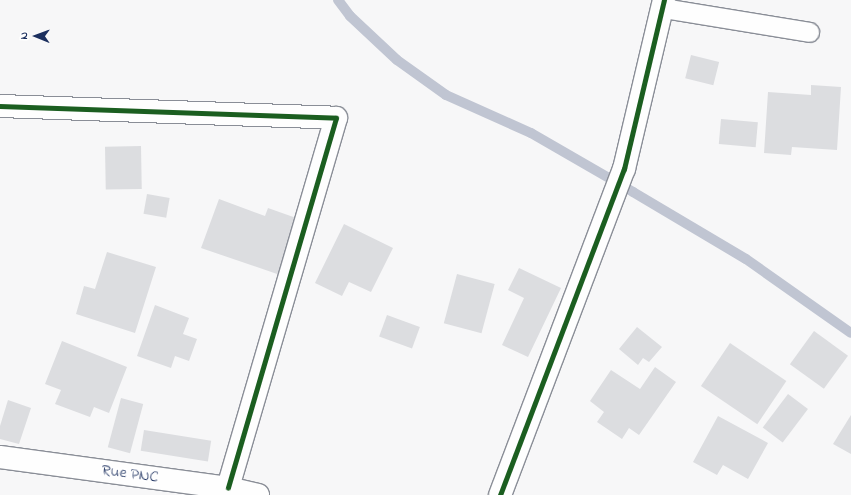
<!DOCTYPE html>
<style>
body{margin:0}
#map{position:relative;width:851px;height:495px;overflow:hidden;background:#f7f7f8;font-family:"Indie Flower",sans-serif}
div>[style]{position:absolute}
.stream>*{height:10px;margin:-5px;padding:0 5px;transform-origin:5px;border-radius:5px;background:#c0c5d2}
.building>*{inset:0;background:#dcdde0;transform-origin:0 0}
.roads{filter:drop-shadow(1px 0 #8a8e97) drop-shadow(-1px 0 #8a8e97) drop-shadow(0 1px #8a8e97) drop-shadow(0 -1px #8a8e97)}
.lane>*{height:19px;margin:-9.5px;padding:0 9.5px;transform-origin:9.5px;border-radius:9.5px;background:#fefefe}
.street>*{height:22px;margin:-11px;padding:0 11px;transform-origin:11px;border-radius:11px;background:#fefefe}
.cycleway>*{height:5px;margin:-2.5px;padding:0 2.5px;transform-origin:2.5px;border-radius:2.5px;background:#1b5e20}
span{translate:-50% -50%;white-space:nowrap;text-align:center;line-height:1.15;-webkit-text-stroke:3.5px #fff;paint-order:stroke}
.street-label{font-size:16px;color:#1b2f5e}
.north{position:absolute;left:16px;top:16px;width:40px;height:40px;-webkit-text-stroke:3px #fff;paint-order:stroke;rotate:271deg;font-size:11px;font-weight:700;line-height:16px;text-align:center;color:#1b2f5e}
.north::after{content:'';display:block;margin:auto;width:14px;height:18px;background:#1b2f5e;clip-path:polygon(50% 0,100% 100%,50% 72%,0 100%)}
</style>
<div id="map">
<div class="stream">
<i style="left:338px;top:0;width:20px;rotate:53deg"></i>
<i style="left:350px;top:16px;width:64px;rotate:43.1deg"></i>
<i style="left:397px;top:60px;width:60px;rotate:35.5deg"></i>
<i style="left:446px;top:95px;width:93px;rotate:24.1deg"></i>
<i style="left:531px;top:133px;width:118px;rotate:30deg"></i>
<i style="left:633px;top:192px;width:131px;rotate:30.7deg"></i>
<i style="left:746px;top:259px;width:128px;rotate:35.2deg"></i>
</div>
<div class="building">
<i style="left:691px;top:55px;width:29px;height:24px;rotate:14deg"></i>
<i style="clip-path:polygon(811px 85px,841px 87px,837px 150px,792px 147px,791px 155px,764px 153px,768px 92px,811px 95px)"></i>
<i style="left:721px;top:119px;width:37px;height:25px;rotate:5deg"></i>
<i style="left:141px;top:146px;width:43px;height:36px;rotate:89deg"></i>
<i style="left:147px;top:194px;width:23px;height:20px;rotate:10deg"></i>
<i style="clip-path:polygon(219px 199px,265px 216px,268px 208px,299px 219px,280px 275px,201px 248px)"></i>
<i style="clip-path:polygon(344px 224px,393px 248px,371px 292px,349px 282px,342px 296px,315px 283px)"></i>
<i style="clip-path:polygon(107px 252px,156px 267px,135px 333px,76px 314px,84px 286px,95px 289px)"></i>
<i style="clip-path:polygon(519px 268px,561px 288px,528px 357px,502px 345px,524px 298px,508px 290px)"></i>
<i style="left:457px;top:274px;width:39px;height:51px;rotate:15deg"></i>
<i style="clip-path:polygon(155px 305px,189px 318px,183px 334px,197px 339px,189px 361px,175px 356px,171px 368px,137px 356px)"></i>
<i style="left:387px;top:315px;width:35px;height:23px;rotate:20deg"></i>
<i style="clip-path:polygon(637px 327px,662px 347px,649px 362px,643px 358px,638px 365px,619px 349px)"></i>
<i style="left:814px;top:331px;width:42px;height:41px;rotate:36deg"></i>
<i style="clip-path:polygon(62px 341px,127px 367px,109px 413px,94px 407px,90px 417px,55px 404px,61px 390px,45px 384px)"></i>
<i style="left:730px;top:343px;width:68px;height:52px;rotate:34deg"></i>
<i style="clip-path:polygon(655px 367px,676px 382px,639px 435px,629px 428px,622px 439px,597px 422px,604px 412px,590px 401px,611px 370px,640px 389px)"></i>
<i style="left:788px;top:394px;width:25px;height:42px;rotate:37deg"></i>
<i style="left:121px;top:398px;width:23px;height:51px;rotate:15deg"></i>
<i style="clip-path:polygon(8px 400px,31px 408px,19px 444px,0 439px,0 426px)"></i>
<i style="clip-path:polygon(851px 415px,851px 454px,833px 444px)"></i>
<i style="clip-path:polygon(718px 416px,768px 443px,748px 479px,723px 465px,717px 475px,693px 462px)"></i>
<i style="left:144px;top:430px;width:68px;height:21px;rotate:9deg"></i>
</div>
<div class="roads">
<div class="lane">
<i style="left:663px;top:8px;width:148px;rotate:9.3deg"></i>
</div>
<div class="street">
<i style="left:0;top:106px;width:336px;rotate:2deg"></i>
<i style="left:336px;top:118px;width:385px;rotate:106.3deg"></i>
<i style="left:0;top:457px;width:230px;rotate:7.7deg"></i>
<i style="left:228px;top:488px;width:31px;rotate:13deg"></i>
<i style="left:500px;top:495px;width:349px;rotate:-69.2deg"></i>
<i style="left:624px;top:169px;width:174px;rotate:-76.7deg"></i>
</div>
</div>
<div class="cycleway">
<i style="left:0;top:106px;width:336px;rotate:2deg"></i>
<i style="left:336px;top:118px;width:385px;rotate:106.3deg"></i>
<i style="left:500px;top:495px;width:349px;rotate:-69.2deg"></i>
<i style="left:624px;top:169px;width:174px;rotate:-76.7deg"></i>
</div>
<div class="street-label">
<span style="left:130px;top:474px;rotate:8deg">Rue PNC</span>
</div>
<div class="north">N</div>
</div>
